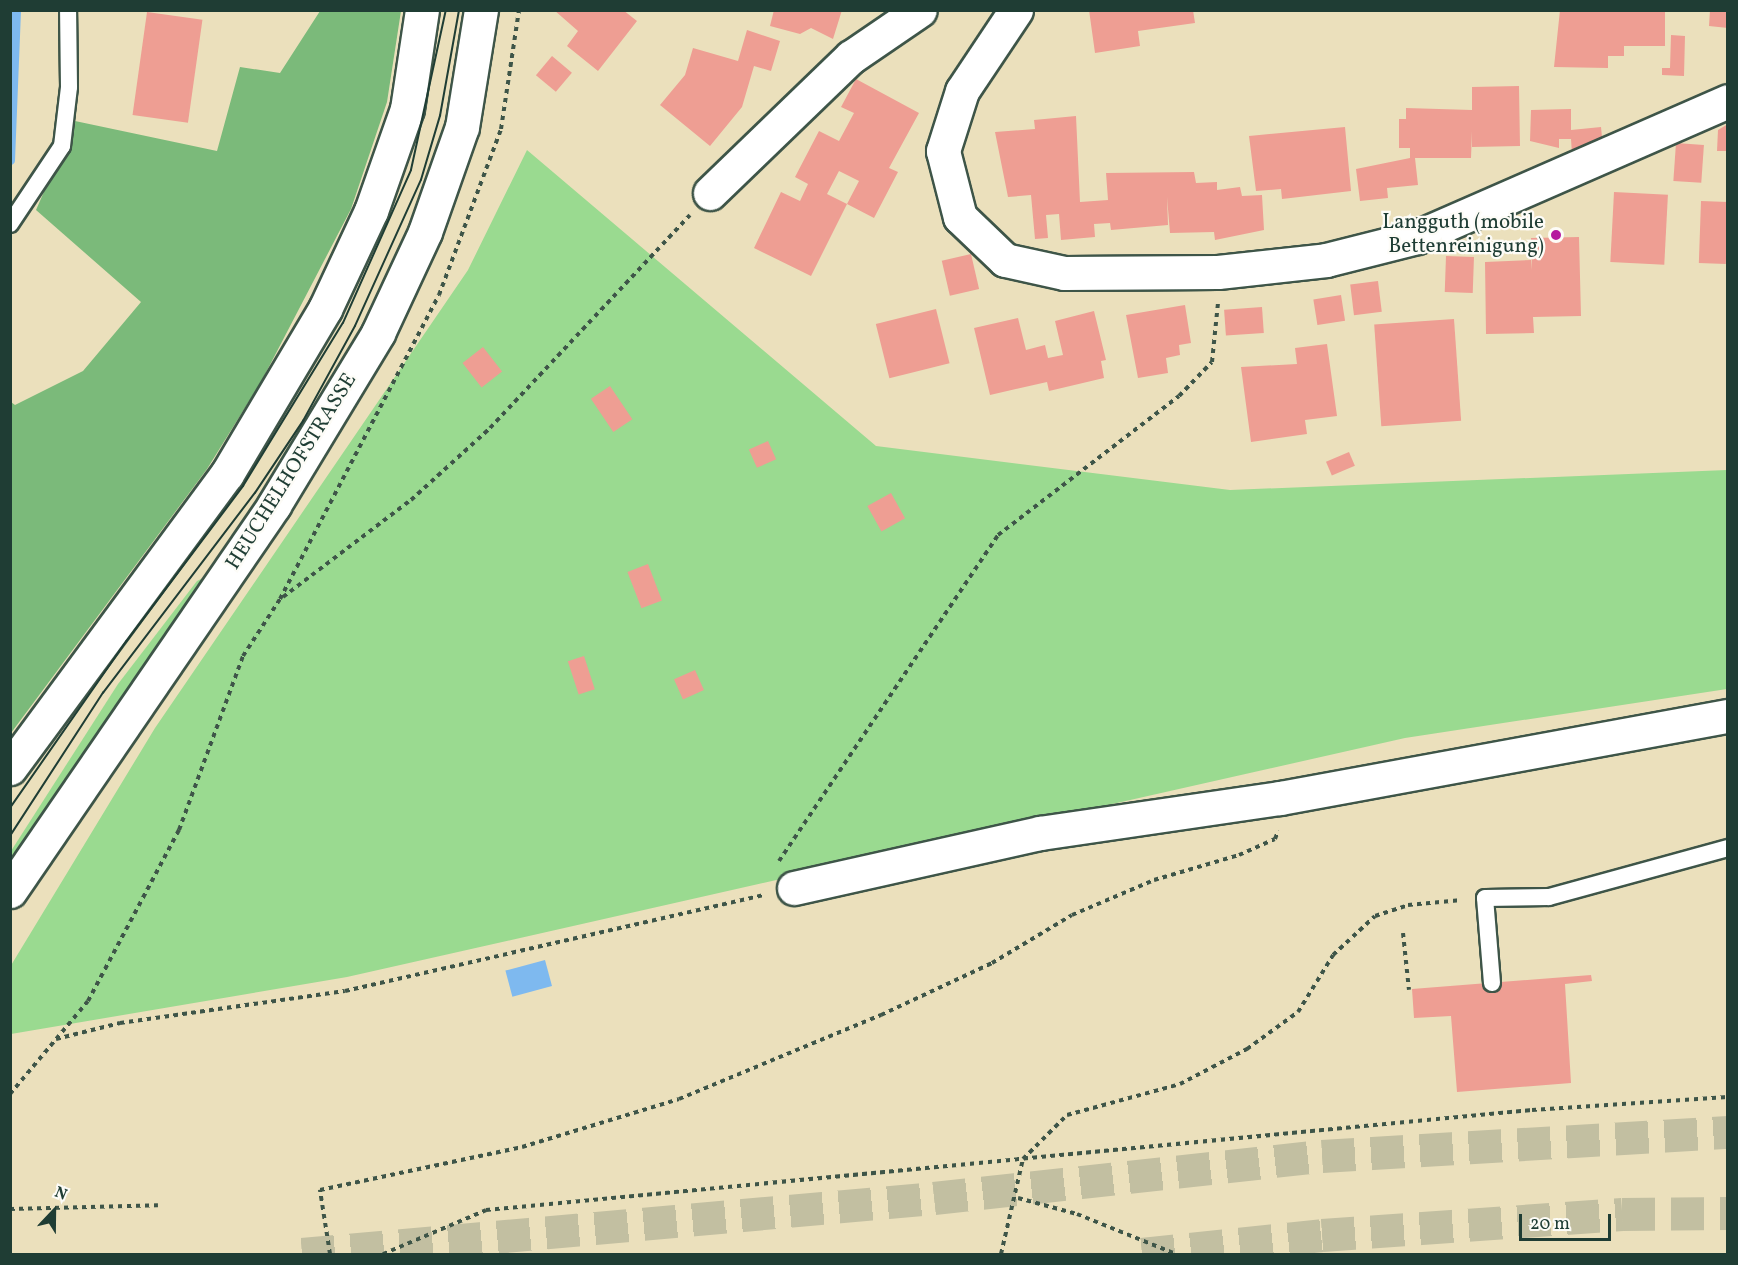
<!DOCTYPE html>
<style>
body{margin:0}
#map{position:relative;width:1738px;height:1265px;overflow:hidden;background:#ebe0bc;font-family:Vollkorn,serif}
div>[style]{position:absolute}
.green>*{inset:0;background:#9ada90}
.forest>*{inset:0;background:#7bba7a}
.water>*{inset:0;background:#7eb9ef;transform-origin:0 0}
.stream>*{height:9px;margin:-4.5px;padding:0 4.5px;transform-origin:4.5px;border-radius:4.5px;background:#7eb9ef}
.building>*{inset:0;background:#ee9e93;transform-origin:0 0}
.highway-tunnel>*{height:33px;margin-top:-16.5px;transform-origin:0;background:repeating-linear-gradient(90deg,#c2bfa1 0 33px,transparent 0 49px)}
.path>*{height:4px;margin-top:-2px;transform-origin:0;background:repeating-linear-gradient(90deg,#3e5548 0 4.5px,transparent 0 9px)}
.roads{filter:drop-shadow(2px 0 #3e5548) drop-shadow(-2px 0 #3e5548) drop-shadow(0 2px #3e5548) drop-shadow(0 -2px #3e5548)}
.lane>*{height:16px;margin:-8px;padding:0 8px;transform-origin:8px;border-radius:8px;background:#fff}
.street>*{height:33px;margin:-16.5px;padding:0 16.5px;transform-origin:16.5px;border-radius:16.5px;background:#fff}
.secondary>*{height:33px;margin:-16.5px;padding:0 16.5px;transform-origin:16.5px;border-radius:16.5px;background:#fff}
.tram>*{height:1.5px;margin:-0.75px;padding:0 0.75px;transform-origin:0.75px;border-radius:0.75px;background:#1f3d34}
.dots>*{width:16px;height:16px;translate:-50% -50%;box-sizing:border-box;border:3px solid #fdfcf7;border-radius:50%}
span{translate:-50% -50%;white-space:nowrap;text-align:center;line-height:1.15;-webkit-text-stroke:4.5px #fdfcf7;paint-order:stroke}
.poi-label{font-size:21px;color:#1f3d34}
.right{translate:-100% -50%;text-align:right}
.street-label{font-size:21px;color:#1f3d34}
.frame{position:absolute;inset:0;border:12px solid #1f3d34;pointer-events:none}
.north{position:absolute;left:24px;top:1181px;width:60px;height:60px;-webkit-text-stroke:4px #fdfcf7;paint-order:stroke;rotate:22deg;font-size:16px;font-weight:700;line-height:24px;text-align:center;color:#1f3d34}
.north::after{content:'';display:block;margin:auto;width:21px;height:27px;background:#1f3d34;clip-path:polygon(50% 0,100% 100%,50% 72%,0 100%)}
.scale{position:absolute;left:1519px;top:1214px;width:92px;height:27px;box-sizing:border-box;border:3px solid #1f3d34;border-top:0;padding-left:8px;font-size:18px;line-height:21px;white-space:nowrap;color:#1f3d34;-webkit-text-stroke:4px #fdfcf7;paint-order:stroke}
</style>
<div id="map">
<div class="green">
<i style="clip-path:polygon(527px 150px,876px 446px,1230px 490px,1727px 470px,1727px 689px,1405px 738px,347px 977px,11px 1034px,10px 967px,155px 728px,468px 270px)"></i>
<i style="clip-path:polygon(209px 575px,11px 864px,11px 851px,118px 684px,197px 581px)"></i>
</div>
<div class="forest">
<i style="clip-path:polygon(320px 11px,401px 11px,387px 102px,351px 209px,261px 382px,207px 469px,11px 733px,11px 402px,15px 405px,83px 371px,141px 302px,36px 210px,75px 121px,217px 151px,240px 67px,280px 73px)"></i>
</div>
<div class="water">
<i style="left:545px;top:960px;width:27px;height:41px;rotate:75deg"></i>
</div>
<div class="stream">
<i style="left:10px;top:160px;width:150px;rotate:-87.7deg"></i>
</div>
<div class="building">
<i style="clip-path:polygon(554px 10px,623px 10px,637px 21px,598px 71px,567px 46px,578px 31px)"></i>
<i style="clip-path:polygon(774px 10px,842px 10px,833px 39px,811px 28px,800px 34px,770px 26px)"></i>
<i style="clip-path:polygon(1089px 10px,1193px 10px,1195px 23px,1138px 31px,1140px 46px,1095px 53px)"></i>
<i style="clip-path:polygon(1560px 10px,1665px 10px,1665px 46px,1624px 46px,1624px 56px,1608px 56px,1608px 68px,1554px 67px)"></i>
<i style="clip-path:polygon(1710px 10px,1728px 10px,1728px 28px,1709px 26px)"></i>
<i style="left:147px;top:12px;width:56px;height:104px;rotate:8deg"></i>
<i style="clip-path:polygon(747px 30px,780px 41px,771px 71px,754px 66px,742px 107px,710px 146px,660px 105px,685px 75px,693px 48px,738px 61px)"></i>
<i style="clip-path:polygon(1671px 35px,1685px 36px,1684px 76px,1662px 75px,1662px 68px,1670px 68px)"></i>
<i style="left:552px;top:56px;width:26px;height:25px;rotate:40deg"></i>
<i style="clip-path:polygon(856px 79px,919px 113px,889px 168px,898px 172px,874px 218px,847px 204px,859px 181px,839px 171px,827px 194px,847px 204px,811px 276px,754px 248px,781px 192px,800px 201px,808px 184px,795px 177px,819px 131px,839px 141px,854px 113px,841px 107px)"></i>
<i style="clip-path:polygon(1519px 86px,1520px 146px,1472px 147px,1472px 131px,1471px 158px,1415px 158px,1418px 185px,1387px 188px,1388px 198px,1360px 201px,1356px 169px,1410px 158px,1410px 148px,1399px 148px,1399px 119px,1406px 119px,1406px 108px,1472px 110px,1472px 87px)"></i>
<i style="clip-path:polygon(1571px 109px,1571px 130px,1601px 127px,1602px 137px,1572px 154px,1571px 139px,1559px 139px,1559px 148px,1530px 141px,1531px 110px)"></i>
<i style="clip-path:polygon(1076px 116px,1080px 202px,1108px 200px,1106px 173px,1194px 172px,1196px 183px,1217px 182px,1217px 190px,1240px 187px,1242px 196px,1262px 195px,1264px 230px,1215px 240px,1214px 232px,1170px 233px,1167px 197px,1168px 225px,1111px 230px,1110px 223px,1094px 224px,1095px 237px,1061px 240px,1059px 214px,1046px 215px,1048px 238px,1035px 239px,1031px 195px,1008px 197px,995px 132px,1035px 129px,1034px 120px)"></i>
<i style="clip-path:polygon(1728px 124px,1728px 151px,1717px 151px,1718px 130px)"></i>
<i style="clip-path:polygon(1345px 127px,1351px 191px,1282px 199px,1281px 189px,1256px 191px,1249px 136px)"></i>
<i style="left:1676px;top:143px;width:28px;height:38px;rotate:4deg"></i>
<i style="left:1614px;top:192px;width:54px;height:70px;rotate:3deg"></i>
<i style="left:1701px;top:201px;width:27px;height:62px;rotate:2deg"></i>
<i style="clip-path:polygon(1579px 237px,1581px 316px,1533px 317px,1534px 333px,1486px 334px,1485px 262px,1531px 260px,1532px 270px,1531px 238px)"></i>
<i style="left:971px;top:254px;width:36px;height:30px;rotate:77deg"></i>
<i style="left:1446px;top:256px;width:28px;height:36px;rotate:2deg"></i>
<i style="left:1378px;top:281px;width:31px;height:28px;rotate:83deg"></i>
<i style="left:1341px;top:295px;width:26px;height:28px;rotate:81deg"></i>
<i style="clip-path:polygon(1185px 305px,1191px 343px,1179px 345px,1180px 355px,1166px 358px,1168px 373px,1138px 378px,1126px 315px)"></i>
<i style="left:1262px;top:307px;width:26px;height:38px;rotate:86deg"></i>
<i style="left:936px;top:309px;width:56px;height:62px;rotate:76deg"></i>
<i style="clip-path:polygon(1094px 311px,1106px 360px,1101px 361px,1104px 378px,1049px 391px,1047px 382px,990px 395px,974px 328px,1018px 318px,1026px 350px,1045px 345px,1048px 358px,1063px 355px,1055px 321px)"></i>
<i style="left:1454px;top:319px;width:102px;height:80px;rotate:86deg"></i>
<i style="clip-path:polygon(1327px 344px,1337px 416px,1305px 420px,1307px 434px,1251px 442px,1241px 367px,1297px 364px,1295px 348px)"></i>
<i style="left:483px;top:347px;width:31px;height:26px;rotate:52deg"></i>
<i style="left:610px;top:386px;width:40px;height:23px;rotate:56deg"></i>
<i style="left:768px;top:441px;width:20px;height:21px;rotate:66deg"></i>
<i style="left:1349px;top:452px;width:15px;height:25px;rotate:67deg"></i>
<i style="left:891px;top:493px;width:29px;height:27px;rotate:61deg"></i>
<i style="left:648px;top:564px;width:39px;height:22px;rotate:69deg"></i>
<i style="left:584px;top:656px;width:35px;height:17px;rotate:72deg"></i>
<i style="left:695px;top:670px;width:22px;height:23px;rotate:66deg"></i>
<i style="clip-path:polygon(1591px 975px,1592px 981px,1565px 984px,1571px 1083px,1457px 1092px,1451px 1016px,1414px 1018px,1412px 989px)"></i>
</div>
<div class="highway-tunnel">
<i style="left:302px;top:1254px;width:634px;rotate:-5.06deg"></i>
<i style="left:934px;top:1198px;width:390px;rotate:-6.2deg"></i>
<i style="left:1322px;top:1156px;width:407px;rotate:-3.4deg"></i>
<i style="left:1142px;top:1254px;width:181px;rotate:-6deg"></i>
<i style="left:1322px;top:1235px;width:301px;rotate:-4deg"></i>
<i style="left:1622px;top:1214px;width:106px;rotate:-0.5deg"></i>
</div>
<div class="path">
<i style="left:283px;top:597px;width:161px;rotate:-37.2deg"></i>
<i style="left:411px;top:500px;width:107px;rotate:-42.3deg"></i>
<i style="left:490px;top:428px;width:292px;rotate:-46.8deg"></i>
<i style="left:779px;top:861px;width:393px;rotate:-56.1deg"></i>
<i style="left:998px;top:535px;width:228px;rotate:-37.5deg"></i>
<i style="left:1179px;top:396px;width:47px;rotate:-45.9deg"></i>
<i style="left:1212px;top:362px;width:59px;rotate:-84.2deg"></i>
<i style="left:1403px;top:933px;width:57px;rotate:84deg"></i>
<i style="left:56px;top:1039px;width:66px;rotate:-14deg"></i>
<i style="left:120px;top:1023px;width:227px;rotate:-8.1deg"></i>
<i style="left:345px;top:991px;width:430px;rotate:-12.9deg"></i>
<i style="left:10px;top:1094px;width:121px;rotate:-50deg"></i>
<i style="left:88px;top:1001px;width:194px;rotate:-62deg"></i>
<i style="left:179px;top:830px;width:185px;rotate:-69.8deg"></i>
<i style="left:243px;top:656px;width:68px;rotate:-57deg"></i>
<i style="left:280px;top:599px;width:343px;rotate:-62.4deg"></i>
<i style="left:439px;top:295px;width:177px;rotate:-69.5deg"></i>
<i style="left:501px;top:129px;width:120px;rotate:-81.4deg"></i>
<i style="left:1018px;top:1198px;width:61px;rotate:15.2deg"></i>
<i style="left:1077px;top:1214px;width:107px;rotate:22deg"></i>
<i style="left:10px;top:1209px;width:148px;rotate:-1.5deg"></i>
<i style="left:330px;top:1254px;width:65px;rotate:-98.9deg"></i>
<i style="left:320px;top:1190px;width:207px;rotate:-12deg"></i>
<i style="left:522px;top:1147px;width:164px;rotate:-17deg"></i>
<i style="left:679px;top:1099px;width:219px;rotate:-22.6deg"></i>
<i style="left:881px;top:1015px;width:123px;rotate:-25.1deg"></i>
<i style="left:992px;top:963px;width:93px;rotate:-31deg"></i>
<i style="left:1072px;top:915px;width:89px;rotate:-23.1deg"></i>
<i style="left:1154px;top:880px;width:89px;rotate:-16.4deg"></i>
<i style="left:1239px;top:855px;width:39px;rotate:-24deg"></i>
<i style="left:1275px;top:839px;width:9px;rotate:-69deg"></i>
<i style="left:383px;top:1254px;width:112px;rotate:-23.1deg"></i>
<i style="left:486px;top:1210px;width:1051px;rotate:-5.46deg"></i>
<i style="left:1532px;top:1110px;width:196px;rotate:-3.8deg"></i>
<i style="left:1001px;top:1254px;width:98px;rotate:-77deg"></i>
<i style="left:1023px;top:1159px;width:62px;rotate:-45deg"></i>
<i style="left:1067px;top:1115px;width:117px;rotate:-15.3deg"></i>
<i style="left:1180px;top:1084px;width:76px;rotate:-27.6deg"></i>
<i style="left:1247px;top:1049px;width:63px;rotate:-36deg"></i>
<i style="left:1298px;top:1012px;width:67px;rotate:-58.4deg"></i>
<i style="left:1333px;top:955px;width:57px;rotate:-42.9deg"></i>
<i style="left:1375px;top:916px;width:35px;rotate:-18deg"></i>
<i style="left:1408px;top:905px;width:54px;rotate:-5.3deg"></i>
</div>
<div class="roads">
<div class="lane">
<i style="left:10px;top:224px;width:94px;rotate:-56.3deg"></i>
<i style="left:62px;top:146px;width:59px;rotate:-83.2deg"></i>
<i style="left:69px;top:87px;width:77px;rotate:-90.7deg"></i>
<i style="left:1492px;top:983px;width:85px;rotate:-94.7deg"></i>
<i style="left:1485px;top:898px;width:64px;rotate:-0.9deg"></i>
<i style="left:1549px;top:897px;width:186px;rotate:-15.3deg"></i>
</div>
<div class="street">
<i style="left:1016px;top:10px;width:97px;rotate:123.7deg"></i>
<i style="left:962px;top:91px;width:63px;rotate:107.6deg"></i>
<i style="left:943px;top:151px;width:68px;rotate:75.6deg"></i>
<i style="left:960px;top:217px;width:62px;rotate:43.7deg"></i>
<i style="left:1005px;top:260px;width:60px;rotate:12.4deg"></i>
<i style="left:1064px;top:273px;width:154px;rotate:-0.4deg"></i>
<i style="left:1218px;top:272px;width:109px;rotate:-6.3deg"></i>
<i style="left:1326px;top:260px;width:94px;rotate:-14.2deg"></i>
<i style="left:1417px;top:237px;width:339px;rotate:-23.6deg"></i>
<i style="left:710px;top:193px;width:196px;rotate:-44deg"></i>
<i style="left:851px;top:57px;width:83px;rotate:-34.3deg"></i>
<i style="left:794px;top:888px;width:252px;rotate:-12.6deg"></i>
<i style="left:1040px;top:833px;width:243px;rotate:-8.3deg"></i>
<i style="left:1280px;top:798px;width:455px;rotate:-10.4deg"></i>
</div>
<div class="secondary">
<i style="left:10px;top:768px;width:365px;rotate:-53.6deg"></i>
<i style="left:227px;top:474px;width:192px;rotate:-59.3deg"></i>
<i style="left:325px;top:309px;width:108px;rotate:-64.9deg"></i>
<i style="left:371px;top:211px;width:108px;rotate:-70.6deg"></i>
<i style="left:407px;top:109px;width:100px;rotate:-81.4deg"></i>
<i style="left:10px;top:891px;width:468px;rotate:-55.6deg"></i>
<i style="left:274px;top:505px;width:201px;rotate:-58.8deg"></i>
<i style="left:378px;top:333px;width:111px;rotate:-65deg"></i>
<i style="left:425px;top:232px;width:111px;rotate:-70.6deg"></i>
<i style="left:462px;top:127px;width:119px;rotate:-80.8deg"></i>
</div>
</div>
<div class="tram">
<i style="left:10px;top:808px;width:203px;rotate:-55.1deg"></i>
<i style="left:126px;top:642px;width:195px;rotate:-53.1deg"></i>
<i style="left:243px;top:486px;width:191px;rotate:-58.5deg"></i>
<i style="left:343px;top:323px;width:167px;rotate:-66deg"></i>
<i style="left:411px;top:170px;width:164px;rotate:-77.7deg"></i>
<i style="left:10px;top:836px;width:171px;rotate:-57deg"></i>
<i style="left:103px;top:693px;width:251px;rotate:-52.8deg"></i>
<i style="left:255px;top:493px;width:87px;rotate:-56.3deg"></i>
<i style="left:303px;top:421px;width:108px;rotate:-61.3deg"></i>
<i style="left:355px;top:326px;width:160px;rotate:-65.7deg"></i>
<i style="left:421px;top:180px;width:67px;rotate:-73.5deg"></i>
<i style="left:440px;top:116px;width:108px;rotate:-79.8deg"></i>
</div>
<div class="dots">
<i style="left:1556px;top:235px;background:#b5179e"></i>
</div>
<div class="poi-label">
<span class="right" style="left:1544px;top:235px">Langguth (mobile<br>Bettenreinigung)</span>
</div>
<div class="street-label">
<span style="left:292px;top:472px;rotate:-58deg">HEUCHELHOFSTRASSE</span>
</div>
<div class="frame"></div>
<div class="north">N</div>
<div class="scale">20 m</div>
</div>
